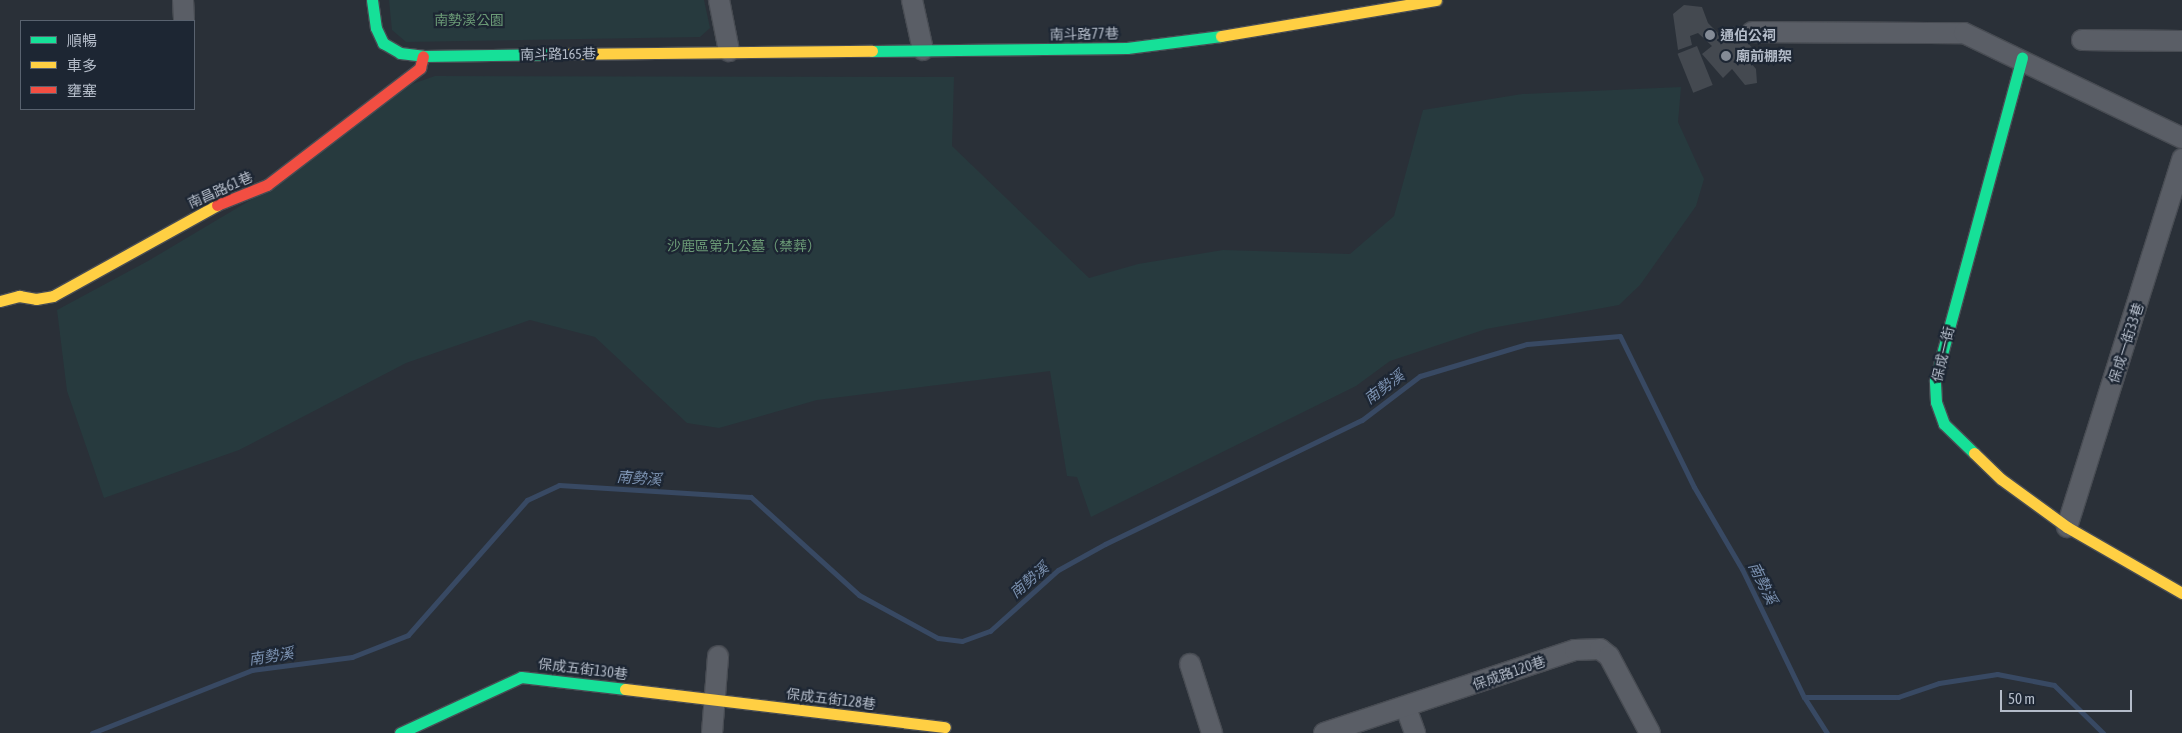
<!DOCTYPE html>
<meta charset="utf-8">
<style>
body{margin:0}
#map{position:relative;width:2182px;height:733px;overflow:hidden;background:#2a3038;font-family:"Asap Condensed","Noto Sans TC",sans-serif}
div>[style]{position:absolute}
.green>*{inset:0;background:#273a3e}
.stream>*{height:5px;margin:-2.5px;padding:0 2.5px;transform-origin:2.5px;border-radius:2.5px;background:#384963}
.building>*{inset:0;background:#444950;transform-origin:0 0}
.roads{filter:drop-shadow(1px 0 #484c53) drop-shadow(-1px 0 #484c53) drop-shadow(0 1px #484c53) drop-shadow(0 -1px #484c53)}
.street>*{height:20px;margin:-10px;padding:0 10px;transform-origin:10px;border-radius:10px;background:#5a5e66}
.fast>*{height:11px;margin:-5.5px;padding:0 5.5px;transform-origin:5.5px;border-radius:5.5px;background:#16e098}
.slow>*{height:11px;margin:-5.5px;padding:0 5.5px;transform-origin:5.5px;border-radius:5.5px;background:#ffcf43}
.jam>*{height:11px;margin:-5.5px;padding:0 5.5px;transform-origin:5.5px;border-radius:5.5px;background:#f24e42}
.dots>*{width:14px;height:14px;translate:-50% -50%;box-sizing:border-box;border:2px solid #1d2633;border-radius:50%}
span{translate:-50% -50%;white-space:nowrap;text-align:center;line-height:1.15;-webkit-text-stroke:4.5px #1d2633;paint-order:stroke}
.park-label{font-size:14px;color:#6b9a76}
.street-label{font-size:14px;color:#b4bcc9}
.poi-label{font-size:14px;color:#b4bcc9;font-weight:700}
.left{translate:0 -50%;text-align:left}
.water-label{font-size:15px;color:#7c92b1;font-style:italic}
.legend{position:absolute;left:20px;top:20px;width:175px;height:90px;box-sizing:border-box;background:#1d2633;border:1px solid #59626f;margin:0;padding:6px 9px;list-style:none;font-size:15px;color:#b4bcc9}
.legend li{display:flex;align-items:center;gap:10px;height:25px}
.legend b{width:25px;border:1px solid #59626f}
.scale{position:absolute;left:2000px;top:690px;width:132px;height:22px;box-sizing:border-box;border:2px solid #b4bcc9;border-top:0;padding-left:6px;font-size:15px;line-height:18px;white-space:nowrap;color:#b4bcc9;-webkit-text-stroke:4px #1d2633;paint-order:stroke}
</style>
<div id="map">
<div class="green">
<i style="clip-path:polygon(389px 0,704px 0,710px 28px,700px 37px,406px 42px,392px 30px)"></i>
<i style="clip-path:polygon(435px 76px,954px 77px,952px 146px,1089px 278px,1138px 264px,1223px 250px,1350px 254px,1394px 216px,1423px 110px,1522px 94px,1681px 87px,1678px 122px,1704px 179px,1696px 206px,1640px 285px,1619px 305px,1486px 329px,1390px 361px,1356px 386px,1091px 517px,1077px 477px,1067px 476px,1050px 371px,817px 400px,719px 428px,687px 423px,595px 337px,530px 320px,406px 363px,239px 450px,104px 498px,67px 391px,57px 310px,148px 261px,269px 189px,412px 84px)"></i>
</div>
<div class="stream">
<i style="left:1804px;top:697px;width:94px"></i>
<i style="left:1898px;top:697px;width:43px;rotate:-18.9deg"></i>
<i style="left:1939px;top:683px;width:59px;rotate:-8.8deg"></i>
<i style="left:1997px;top:674px;width:58px;rotate:10.9deg"></i>
<i style="left:2054px;top:685px;width:69px;rotate:44.4deg"></i>
<i style="left:92px;top:733px;width:172px;rotate:-21.5deg"></i>
<i style="left:252px;top:670px;width:101px;rotate:-7.4deg"></i>
<i style="left:352px;top:657px;width:60px;rotate:-21.4deg"></i>
<i style="left:408px;top:635px;width:180px;rotate:-48.6deg"></i>
<i style="left:527px;top:500px;width:35px;rotate:-25deg"></i>
<i style="left:559px;top:485px;width:192px;rotate:3.6deg"></i>
<i style="left:751px;top:497px;width:146px;rotate:42.2deg"></i>
<i style="left:859px;top:595px;width:90px;rotate:28.6deg"></i>
<i style="left:938px;top:638px;width:24px;rotate:7deg"></i>
<i style="left:962px;top:641px;width:30px;rotate:-20deg"></i>
<i style="left:990px;top:631px;width:91px;rotate:-41.9deg"></i>
<i style="left:1058px;top:570px;width:54px;rotate:-29deg"></i>
<i style="left:1105px;top:544px;width:285px;rotate:-25.8deg"></i>
<i style="left:1362px;top:420px;width:73px;rotate:-37.2deg"></i>
<i style="left:1420px;top:376px;width:112px;rotate:-16.7deg"></i>
<i style="left:1527px;top:344px;width:93px;rotate:-4.9deg"></i>
<i style="left:1620px;top:336px;width:168px;rotate:63.9deg"></i>
<i style="left:1694px;top:487px;width:95px;rotate:59.7deg"></i>
<i style="left:1742px;top:569px;width:142px;rotate:64.2deg"></i>
<i style="left:1804px;top:697px;width:43px;rotate:57.4deg"></i>
</div>
<div class="building">
<i style="clip-path:polygon(1684px 5px,1702px 7px,1708px 23px,1722px 37px,1733px 26px,1754px 50px,1746px 57px,1756px 69px,1757px 83px,1745px 85px,1732px 69px,1723px 78px,1702px 54px,1712px 46px,1698px 33px,1690px 36px,1692px 45px,1678px 50px,1673px 14px)"></i>
<i style="left:1697px;top:46px;width:42px;height:21px;rotate:68deg"></i>
</div>
<div class="roads">
<div class="street">
<i style="left:183px;top:0;width:21px;rotate:87deg"></i>
<i style="left:719px;top:0;width:52px;rotate:78.9deg"></i>
<i style="left:912px;top:0;width:51px;rotate:77.6deg"></i>
<i style="left:1752px;top:32px;width:212px;rotate:0.3deg"></i>
<i style="left:1964px;top:33px;width:242px;rotate:25.7deg"></i>
<i style="left:2082px;top:40px;width:100px;rotate:0.6deg"></i>
<i style="left:2067px;top:527px;width:386px;rotate:-72.6deg"></i>
<i style="left:1190px;top:664px;width:72px;rotate:72.3deg"></i>
<i style="left:1406px;top:708px;width:27px;rotate:70deg"></i>
<i style="left:712px;top:733px;width:77px;rotate:-85.5deg"></i>
<i style="left:1324px;top:733px;width:264px;rotate:-18.3deg"></i>
<i style="left:1575px;top:650px;width:25px;rotate:-2deg"></i>
<i style="left:1600px;top:649px;width:11px;rotate:38deg"></i>
<i style="left:1609px;top:656px;width:87px;rotate:62deg"></i>
</div>
<div class="fast">
<i style="left:372px;top:0;width:28px;rotate:82deg"></i>
<i style="left:376px;top:28px;width:17px;rotate:65deg"></i>
<i style="left:383px;top:43px;width:20px;rotate:30deg"></i>
<i style="left:400px;top:53px;width:23px;rotate:7deg"></i>
<i style="left:423px;top:56px;width:137px;rotate:-0.8deg"></i>
<i style="left:872px;top:51px;width:255px;rotate:-0.7deg"></i>
<i style="left:1127px;top:48px;width:95px;rotate:-7.3deg"></i>
<i style="left:1974px;top:453px;width:42px;rotate:-136deg"></i>
<i style="left:1944px;top:424px;width:23px;rotate:-110deg"></i>
<i style="left:1936px;top:402px;width:22px;rotate:-93deg"></i>
<i style="left:1935px;top:380px;width:334px;rotate:-74.9deg"></i>
<i style="left:400px;top:733px;width:133px;rotate:-24.8deg"></i>
<i style="left:521px;top:677px;width:105px;rotate:6.6deg"></i>
</div>
<div class="slow">
<i style="left:1221px;top:36px;width:218px;rotate:-9.5deg"></i>
<i style="left:560px;top:54px;width:312px;rotate:-0.6deg"></i>
<i style="left:0;top:301px;width:20px;rotate:-15deg"></i>
<i style="left:19px;top:296px;width:17px;rotate:10deg"></i>
<i style="left:36px;top:299px;width:17px;rotate:-10deg"></i>
<i style="left:53px;top:296px;width:188px;rotate:-29deg"></i>
<i style="left:1974px;top:453px;width:37px;rotate:44deg"></i>
<i style="left:2001px;top:479px;width:82px;rotate:36deg"></i>
<i style="left:2067px;top:527px;width:133px;rotate:29.9deg"></i>
<i style="left:625px;top:689px;width:322px;rotate:6.8deg"></i>
</div>
<div class="jam">
<i style="left:217px;top:205px;width:54px;rotate:-21.8deg"></i>
<i style="left:267px;top:185px;width:193px;rotate:-37.4deg"></i>
<i style="left:420px;top:68px;width:12px;rotate:-76deg"></i>
</div>
</div>
<div class="dots">
<i style="left:1710px;top:35px;background:#848b96"></i>
<i style="left:1726px;top:56px;background:#848b96"></i>
</div>
<div class="park-label">
<span style="left:469px;top:20px">南勢溪公園</span>
<span style="left:744px;top:246px">沙鹿區第九公墓（禁葬）</span>
</div>
<div class="street-label">
<span style="left:1084px;top:34px;rotate:-1deg">南斗路77巷</span>
<span style="left:558px;top:54px;rotate:-1deg">南斗路165巷</span>
<span style="left:220px;top:190px;rotate:-24deg">南昌路61巷</span>
<span style="left:2126px;top:343px;rotate:-72deg">保成一街33巷</span>
<span style="left:1943px;top:354px;rotate:-77deg">保成一街</span>
<span style="left:583px;top:669px;rotate:7deg">保成五街130巷</span>
<span style="left:1509px;top:673px;rotate:-19deg">保成路120巷</span>
<span style="left:831px;top:699px;rotate:7deg">保成五街128巷</span>
</div>
<div class="poi-label">
<span class="left" style="left:1720px;top:35px">通伯公祠</span>
<span class="left" style="left:1736px;top:56px">廟前棚架</span>
</div>
<div class="water-label">
<span style="left:1384px;top:387px;rotate:-37deg">南勢溪</span>
<span style="left:639px;top:478px;rotate:4deg">南勢溪</span>
<span style="left:1029px;top:580px;rotate:-41deg">南勢溪</span>
<span style="left:1763px;top:583px;rotate:64deg">南勢溪</span>
<span style="left:271px;top:656px;rotate:-9deg">南勢溪</span>
</div>
<ul class="legend">
<li><b style="height:6px;background:#16e098"></b>順暢</li>
<li><b style="height:6px;background:#ffcf43"></b>車多</li>
<li><b style="height:6px;background:#f24e42"></b>壅塞</li>
</ul>
<div class="scale">50 m</div>
</div>
